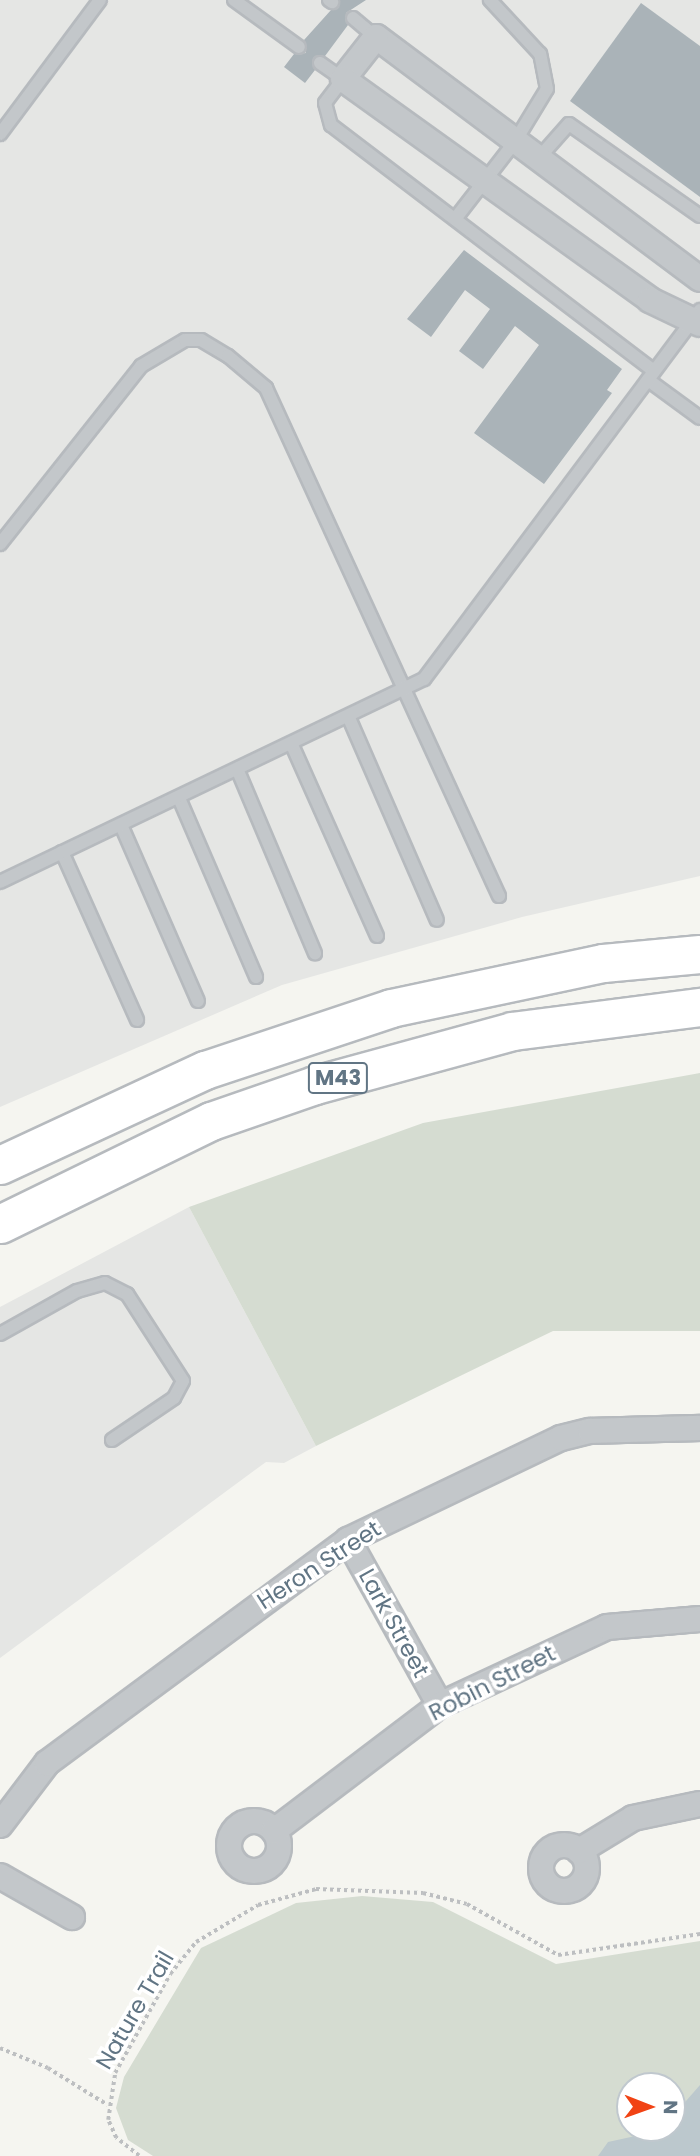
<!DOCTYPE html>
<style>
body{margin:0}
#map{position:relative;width:700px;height:2156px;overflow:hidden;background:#f5f5f0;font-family:Poppins,sans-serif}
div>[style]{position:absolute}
.built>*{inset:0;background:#e5e6e4}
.green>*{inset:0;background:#d5dcd1}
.water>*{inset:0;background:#bcc8cd}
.building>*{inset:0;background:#aab3b8}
.path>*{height:3.5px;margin-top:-1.75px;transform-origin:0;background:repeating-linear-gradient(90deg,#bdbfc1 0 3.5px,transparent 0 7px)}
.roads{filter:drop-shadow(2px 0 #b6babe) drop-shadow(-2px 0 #b6babe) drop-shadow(0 2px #b6babe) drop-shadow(0 -2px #b6babe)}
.lane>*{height:12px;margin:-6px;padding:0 6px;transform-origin:6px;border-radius:6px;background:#c3c7ca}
.street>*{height:24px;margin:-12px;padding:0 12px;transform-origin:12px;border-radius:12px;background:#c3c7ca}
.street>.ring{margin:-12px;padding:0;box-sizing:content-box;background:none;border:24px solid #c3c7ca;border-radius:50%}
.primary>*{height:37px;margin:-18.5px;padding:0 18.5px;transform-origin:18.5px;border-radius:18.5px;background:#fff}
span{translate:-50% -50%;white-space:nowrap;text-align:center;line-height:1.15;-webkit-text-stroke:7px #fff;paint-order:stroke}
.shield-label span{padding:2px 5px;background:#fff;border:2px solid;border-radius:5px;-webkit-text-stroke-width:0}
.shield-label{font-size:21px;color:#617584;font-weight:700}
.street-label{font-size:23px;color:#617584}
.north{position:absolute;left:616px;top:2072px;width:70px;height:70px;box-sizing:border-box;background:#fff;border:2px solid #c0c8ce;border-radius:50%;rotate:91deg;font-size:19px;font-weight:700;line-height:28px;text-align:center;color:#617584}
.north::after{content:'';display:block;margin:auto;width:24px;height:32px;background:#f14314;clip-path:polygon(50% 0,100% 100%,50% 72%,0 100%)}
</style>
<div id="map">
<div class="built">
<i style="clip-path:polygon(0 0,700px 0,700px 876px,522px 917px,282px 985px,0 1107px)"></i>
<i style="clip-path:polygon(189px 1207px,316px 1446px,284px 1463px,266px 1462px,0 1658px,0 1307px)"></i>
</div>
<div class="green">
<i style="clip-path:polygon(700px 1073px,700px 1331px,553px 1331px,316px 1446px,189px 1207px,423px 1123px)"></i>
<i style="clip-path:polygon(evenodd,362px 1896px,433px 1902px,556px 1964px,700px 1941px,700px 2156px,153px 2156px,128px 2140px,116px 2108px,124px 2077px,201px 1948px,296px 1903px,362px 1896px,630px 2086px,672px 2086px,672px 2128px,630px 2128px,630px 2086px)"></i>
</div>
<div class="water">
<i style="clip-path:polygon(700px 2085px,700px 2156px,598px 2156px,608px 2142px,672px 2128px,672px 2117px)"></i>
</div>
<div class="building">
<i style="clip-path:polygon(340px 0,366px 0,346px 13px,348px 25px,325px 56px,313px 58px,315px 70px,305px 83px,284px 67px,294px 54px,306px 53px,304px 40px)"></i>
<i style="clip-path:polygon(641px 3px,700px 46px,700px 197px,570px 101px)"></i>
<i style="clip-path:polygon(464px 250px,622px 369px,607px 390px,612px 393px,544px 484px,474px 433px,539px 345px,515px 326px,483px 369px,459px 351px,490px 309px,465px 290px,431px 337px,407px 319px)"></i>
</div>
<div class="path">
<i style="left:0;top:2048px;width:52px;rotate:22.6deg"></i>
<i style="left:48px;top:2068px;width:70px;rotate:31.7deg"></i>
<i style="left:139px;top:2156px;width:29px;rotate:-142deg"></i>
<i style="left:116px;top:2138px;width:20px;rotate:-114deg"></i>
<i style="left:108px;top:2120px;width:48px;rotate:-81.5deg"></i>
<i style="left:115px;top:2073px;width:113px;rotate:-60.9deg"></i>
<i style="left:170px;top:1974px;width:41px;rotate:-50.9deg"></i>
<i style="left:196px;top:1942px;width:72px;rotate:-30.8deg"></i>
<i style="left:258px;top:1905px;width:60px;rotate:-15.4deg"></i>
<i style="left:316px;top:1889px;width:107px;rotate:2.1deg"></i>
<i style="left:423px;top:1893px;width:45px;rotate:14deg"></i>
<i style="left:467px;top:1904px;width:104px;rotate:29.3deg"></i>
<i style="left:558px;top:1955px;width:144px;rotate:-8.4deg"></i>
</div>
<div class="roads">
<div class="lane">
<i style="left:234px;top:0;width:80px;rotate:35.9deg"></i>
<i style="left:329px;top:0;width:4px;rotate:34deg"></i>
<i style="left:353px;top:18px;width:30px;rotate:40deg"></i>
<i style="left:320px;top:63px;width:28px;rotate:35deg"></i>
<i style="left:343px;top:79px;width:30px;rotate:127deg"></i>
<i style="left:325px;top:103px;width:23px;rotate:75deg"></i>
<i style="left:331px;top:125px;width:406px;rotate:37.3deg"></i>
<i style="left:0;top:134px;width:167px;rotate:-53.3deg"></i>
<i style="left:537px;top:160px;width:48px;rotate:-48.4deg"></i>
<i style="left:569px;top:124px;width:160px;rotate:35.1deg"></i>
<i style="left:455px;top:219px;width:96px;rotate:-52.2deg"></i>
<i style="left:514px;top:143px;width:63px;rotate:-58.6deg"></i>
<i style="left:547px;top:89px;width:36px;rotate:-101deg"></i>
<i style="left:540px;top:54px;width:74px;rotate:-132.8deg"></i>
<i style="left:648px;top:380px;width:64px;rotate:36.2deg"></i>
<i style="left:0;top:544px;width:227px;rotate:-51.6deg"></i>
<i style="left:141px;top:366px;width:51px;rotate:-30.6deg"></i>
<i style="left:185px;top:340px;width:16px"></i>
<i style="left:201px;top:340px;width:31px;rotate:31deg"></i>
<i style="left:228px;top:356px;width:50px;rotate:40.1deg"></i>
<i style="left:266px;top:388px;width:559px;rotate:65.36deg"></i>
<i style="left:349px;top:718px;width:220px;rotate:66.5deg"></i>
<i style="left:292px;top:745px;width:209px;rotate:66deg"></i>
<i style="left:238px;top:771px;width:198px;rotate:67.1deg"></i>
<i style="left:179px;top:798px;width:195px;rotate:66.7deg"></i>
<i style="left:121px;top:825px;width:192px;rotate:66.4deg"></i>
<i style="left:62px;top:852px;width:184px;rotate:65.9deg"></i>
<i style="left:0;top:882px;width:470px;rotate:-25.6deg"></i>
<i style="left:424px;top:679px;width:461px;rotate:-53.2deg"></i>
<i style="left:0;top:1334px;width:88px;rotate:-29.2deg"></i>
<i style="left:77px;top:1291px;width:29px;rotate:-16deg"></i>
<i style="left:105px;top:1283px;width:25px;rotate:27deg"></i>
<i style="left:127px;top:1294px;width:103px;rotate:57.2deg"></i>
<i style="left:183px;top:1381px;width:19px;rotate:118deg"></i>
<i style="left:174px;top:1398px;width:75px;rotate:145.9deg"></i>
</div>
<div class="street">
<i style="left:700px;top:279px;width:404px;rotate:-143.2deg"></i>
<i style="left:376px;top:37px;width:53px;rotate:128.2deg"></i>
<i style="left:343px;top:79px;width:378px;rotate:35.7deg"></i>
<i style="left:650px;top:300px;width:55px;rotate:25.6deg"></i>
<i style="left:348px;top:1540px;width:189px;rotate:60.9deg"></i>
<i class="ring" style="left:229px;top:1821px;width:26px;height:26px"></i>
<i style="left:0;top:1825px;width:78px;rotate:-52.8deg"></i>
<i style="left:47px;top:1763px;width:375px;rotate:-36.5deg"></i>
<i style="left:348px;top:1540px;width:236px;rotate:-25.6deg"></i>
<i style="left:561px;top:1438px;width:30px;rotate:-14deg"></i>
<i style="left:590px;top:1431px;width:110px;rotate:-1.6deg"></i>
<i style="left:274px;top:1831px;width:208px;rotate:-37.2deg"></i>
<i style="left:440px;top:1705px;width:184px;rotate:-25deg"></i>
<i style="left:607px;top:1627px;width:93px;rotate:-4.9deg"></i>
<i class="ring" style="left:541px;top:1845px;width:22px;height:22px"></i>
<i style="left:579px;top:1851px;width:63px;rotate:-31.4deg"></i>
<i style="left:633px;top:1818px;width:68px;rotate:-11.8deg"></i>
<i style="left:0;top:1876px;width:83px;rotate:29.7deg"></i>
</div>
<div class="primary">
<i style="left:0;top:1165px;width:226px;rotate:-24.9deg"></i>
<i style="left:205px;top:1070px;width:196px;rotate:-18.4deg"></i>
<i style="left:391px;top:1008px;width:217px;rotate:-12deg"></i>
<i style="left:603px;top:963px;width:97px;rotate:-5.3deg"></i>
<i style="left:0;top:1224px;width:235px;rotate:-26deg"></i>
<i style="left:211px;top:1121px;width:110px;rotate:-19.1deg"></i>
<i style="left:315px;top:1085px;width:204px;rotate:-15.3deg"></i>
<i style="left:512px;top:1031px;width:190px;rotate:-7.3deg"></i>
</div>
</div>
<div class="shield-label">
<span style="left:338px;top:1078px">M43</span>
</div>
<div class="street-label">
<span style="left:319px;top:1565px;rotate:-33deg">Heron Street</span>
<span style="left:394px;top:1623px;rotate:61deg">Lark Street</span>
<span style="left:492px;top:1683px;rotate:-27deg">Robin Street</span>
<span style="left:135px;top:2010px;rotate:-60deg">Nature Trail</span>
</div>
<div class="north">N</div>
</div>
